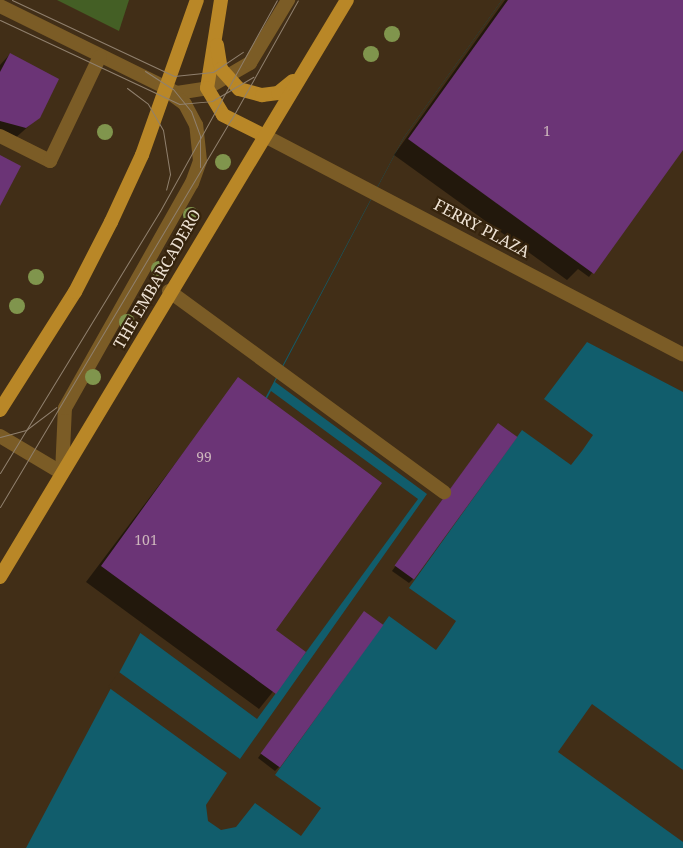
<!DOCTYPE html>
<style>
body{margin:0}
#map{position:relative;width:683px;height:848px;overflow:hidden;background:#412e17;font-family:"Noto Serif",serif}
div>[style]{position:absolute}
.green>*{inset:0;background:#445f25}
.water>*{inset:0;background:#115d6c}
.pier>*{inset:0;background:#412e17}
.shadow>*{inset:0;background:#0007}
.building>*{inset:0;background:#6b3476;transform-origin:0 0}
.service>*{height:14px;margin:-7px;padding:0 7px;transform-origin:7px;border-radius:7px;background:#7b5c26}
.tertiary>*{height:14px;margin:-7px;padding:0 7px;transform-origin:7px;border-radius:7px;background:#7b5c26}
.primary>*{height:14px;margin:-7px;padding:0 7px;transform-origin:7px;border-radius:7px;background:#b98727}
.tram>*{height:1px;margin:-0.5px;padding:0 0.5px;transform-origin:0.5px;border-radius:0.5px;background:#90806e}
.trees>*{width:16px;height:16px;margin:-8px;border-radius:50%;background:#80954d}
span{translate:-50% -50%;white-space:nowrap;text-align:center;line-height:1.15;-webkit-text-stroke:4.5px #36240d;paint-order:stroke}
.number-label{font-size:14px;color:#cdb6bc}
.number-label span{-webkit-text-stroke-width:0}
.street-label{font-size:16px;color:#eee2d4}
</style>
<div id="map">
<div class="green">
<i style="clip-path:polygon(57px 0,129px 0,119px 31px)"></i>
</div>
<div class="water">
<i style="clip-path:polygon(502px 0,683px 0,683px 848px,26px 848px,404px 137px)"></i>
</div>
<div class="pier">
<i style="clip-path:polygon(502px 0,683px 0,683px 392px,587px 342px,544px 399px,593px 435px,582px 451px,571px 465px,522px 430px,409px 588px,456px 621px,446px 636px,436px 650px,389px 616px,275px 775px,321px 808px,301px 836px,255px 803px,236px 827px,221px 830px,208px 821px,206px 805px,227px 773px,108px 687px,119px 672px,240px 759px,427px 494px,275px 382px,404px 137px)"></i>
<i style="clip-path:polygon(271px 391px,418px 499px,257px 719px,139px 632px)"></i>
<i style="clip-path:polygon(592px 704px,683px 770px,683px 842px,558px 752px)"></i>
</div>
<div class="shadow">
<i style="clip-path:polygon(505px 0,683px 0,683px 148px,589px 277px,578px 269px,567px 280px,394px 155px)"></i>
<i style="clip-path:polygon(10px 54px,39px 117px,13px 140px,0 136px,0 65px)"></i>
<i style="clip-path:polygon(239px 379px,274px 630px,304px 653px,259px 709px,86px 582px)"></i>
<i style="clip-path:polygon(494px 429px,413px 579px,409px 583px,392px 571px)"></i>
<i style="clip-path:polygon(364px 613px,279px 767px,275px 771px,258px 758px)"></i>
</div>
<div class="building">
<i style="clip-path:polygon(508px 0,683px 0,683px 150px,594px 274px,408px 139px)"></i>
<i style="clip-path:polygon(10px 53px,59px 79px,40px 118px,26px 128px,0 121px,0 72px)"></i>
<i style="clip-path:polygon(0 155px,21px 166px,0 206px)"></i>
<i style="clip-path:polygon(238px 377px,382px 483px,276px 630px,306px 652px,276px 694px,101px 566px)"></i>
<i style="left:498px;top:423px;width:24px;height:176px;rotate:36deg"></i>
<i style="left:364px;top:611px;width:24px;height:176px;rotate:36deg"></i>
</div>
<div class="service">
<i style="left:0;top:6px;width:197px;rotate:26.2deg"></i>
<i style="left:177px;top:93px;width:30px;rotate:-9deg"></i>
<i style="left:207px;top:88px;width:50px;rotate:-30.2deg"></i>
<i style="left:250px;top:63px;width:74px;rotate:-58.9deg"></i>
<i style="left:263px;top:135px;width:474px;rotate:27.6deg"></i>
<i style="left:0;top:136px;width:56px;rotate:26.6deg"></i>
<i style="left:50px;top:161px;width:116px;rotate:-64.5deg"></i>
<i style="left:169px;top:291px;width:341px;rotate:36.2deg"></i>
<i style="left:62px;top:473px;width:65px;rotate:-87.4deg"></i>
<i style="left:65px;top:408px;width:258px;rotate:-60.6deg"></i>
<i style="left:192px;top:183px;width:23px;rotate:-70deg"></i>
<i style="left:200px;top:161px;width:36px;rotate:-96deg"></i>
<i style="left:196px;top:125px;width:24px;rotate:-118deg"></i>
<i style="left:185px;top:104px;width:24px;rotate:-144deg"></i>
</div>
<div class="tertiary">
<i style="left:0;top:436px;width:72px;rotate:30.8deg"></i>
</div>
<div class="primary">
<i style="left:221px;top:0;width:89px;rotate:99deg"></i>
<i style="left:207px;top:88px;width:31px;rotate:59deg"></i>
<i style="left:223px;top:115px;width:45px;rotate:26.6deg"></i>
<i style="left:217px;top:45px;width:24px;rotate:81deg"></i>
<i style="left:221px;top:69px;width:27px;rotate:48deg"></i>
<i style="left:239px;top:89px;width:24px;rotate:15deg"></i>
<i style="left:262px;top:95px;width:16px;rotate:-7deg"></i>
<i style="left:278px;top:93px;width:19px;rotate:-39deg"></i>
<i style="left:0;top:410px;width:140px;rotate:-57.6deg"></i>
<i style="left:75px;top:292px;width:79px;rotate:-62.8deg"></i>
<i style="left:111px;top:222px;width:74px;rotate:-65.2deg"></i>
<i style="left:142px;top:155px;width:164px;rotate:-70.5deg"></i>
<i style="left:0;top:577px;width:673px;rotate:-58.98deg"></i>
</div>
<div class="tram">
<i style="left:12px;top:0;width:179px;rotate:25.1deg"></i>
<i style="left:174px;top:76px;width:39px;rotate:-6deg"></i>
<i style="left:213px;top:72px;width:36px;rotate:-34deg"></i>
<i style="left:0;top:20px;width:198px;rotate:25.1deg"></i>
<i style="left:179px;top:104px;width:33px;rotate:-5deg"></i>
<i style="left:212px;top:101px;width:48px;rotate:-30.3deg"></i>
<i style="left:145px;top:71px;width:33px;rotate:33deg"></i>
<i style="left:173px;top:89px;width:28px;rotate:51deg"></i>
<i style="left:191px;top:111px;width:27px;rotate:70deg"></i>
<i style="left:200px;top:136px;width:31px;rotate:90deg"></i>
<i style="left:127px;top:88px;width:26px;rotate:37deg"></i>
<i style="left:148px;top:104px;width:30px;rotate:60deg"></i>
<i style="left:163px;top:130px;width:45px;rotate:81deg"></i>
<i style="left:170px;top:174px;width:16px;rotate:104deg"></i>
<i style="left:0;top:437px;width:27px;rotate:-15deg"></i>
<i style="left:26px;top:430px;width:38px;rotate:-37deg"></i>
<i style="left:0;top:473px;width:307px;rotate:-58.6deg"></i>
<i style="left:160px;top:211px;width:241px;rotate:-61deg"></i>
<i style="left:0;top:507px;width:451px;rotate:-59.2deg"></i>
<i style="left:231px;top:120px;width:137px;rotate:-60.8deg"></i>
</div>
<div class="trees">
<i style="left:392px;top:34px"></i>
<i style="left:371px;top:54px"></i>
<i style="left:105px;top:132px"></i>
<i style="left:223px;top:162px"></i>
<i style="left:191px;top:215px"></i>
<i style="left:159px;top:269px"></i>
<i style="left:36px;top:277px"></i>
<i style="left:17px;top:306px"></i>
<i style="left:127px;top:322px"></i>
<i style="left:93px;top:377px"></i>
</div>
<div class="number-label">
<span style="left:547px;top:131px">1</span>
<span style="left:204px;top:457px">99</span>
<span style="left:146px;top:540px">101</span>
</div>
<div class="street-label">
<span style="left:482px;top:228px;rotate:28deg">FERRY PLAZA</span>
<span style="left:157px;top:279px;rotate:-60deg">THE EMBARCADERO</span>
</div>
</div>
